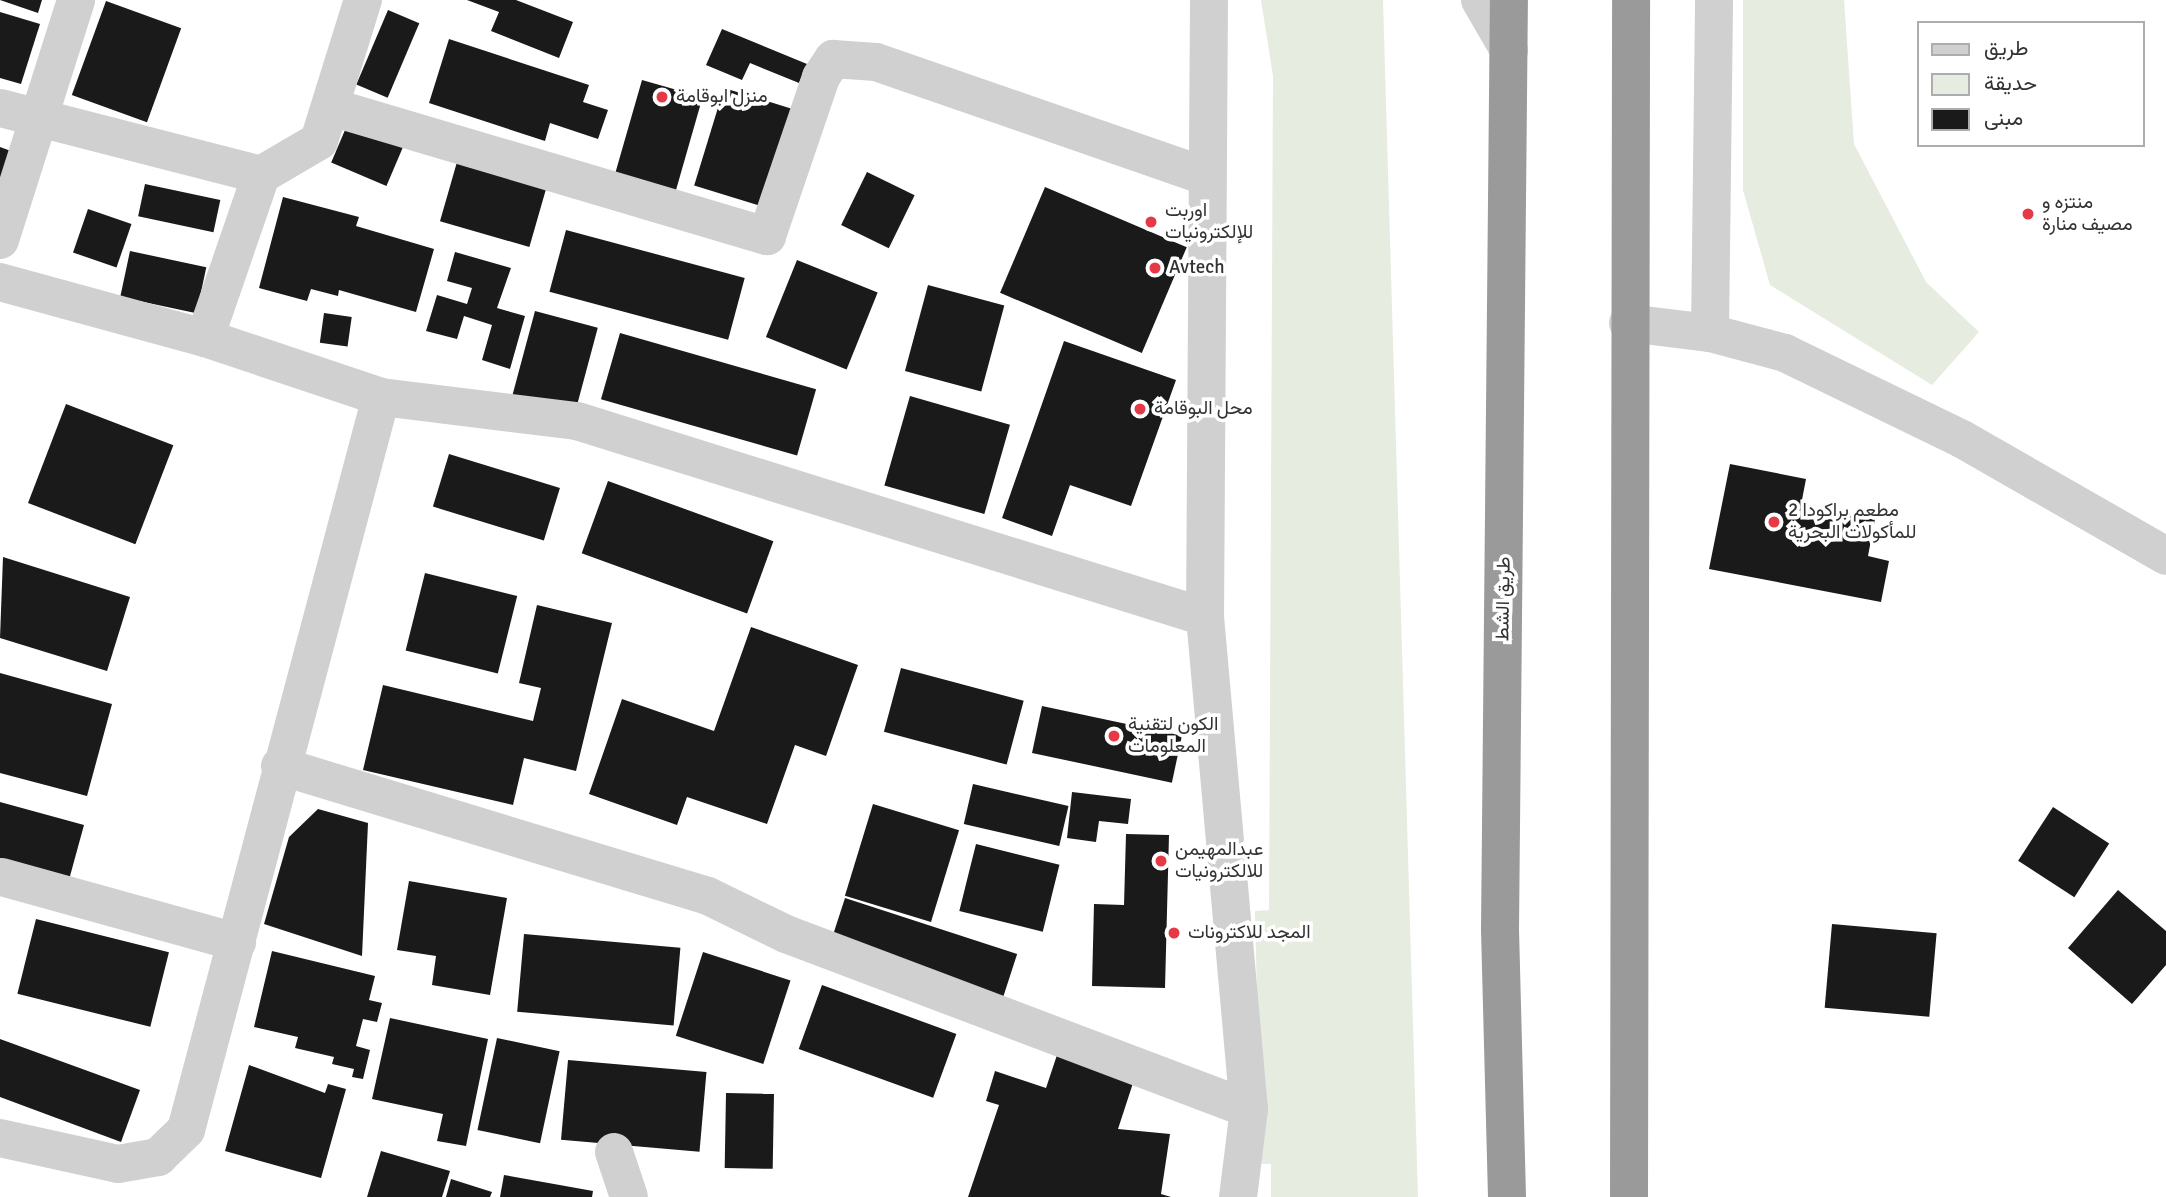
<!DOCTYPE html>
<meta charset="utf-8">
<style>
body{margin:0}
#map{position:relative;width:2166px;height:1197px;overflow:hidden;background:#fff;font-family:Signika,Vazirmatn,sans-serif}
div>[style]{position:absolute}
.green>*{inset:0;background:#e6ecdf}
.building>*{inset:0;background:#1a1a1a;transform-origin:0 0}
.minor>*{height:38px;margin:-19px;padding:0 19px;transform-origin:19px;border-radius:19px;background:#d0d0d0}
.highway>*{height:38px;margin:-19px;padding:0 19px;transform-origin:19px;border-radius:19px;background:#9a9a9a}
.dots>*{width:19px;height:19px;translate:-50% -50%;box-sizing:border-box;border:4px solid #fff;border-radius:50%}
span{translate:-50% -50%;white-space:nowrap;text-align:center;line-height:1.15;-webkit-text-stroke:7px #fff;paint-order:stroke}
.poi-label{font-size:19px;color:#333}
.left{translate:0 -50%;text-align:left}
.street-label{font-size:19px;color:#333}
.legend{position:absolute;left:1917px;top:21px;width:228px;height:126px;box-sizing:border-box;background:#fff;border:2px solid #adadad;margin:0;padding:9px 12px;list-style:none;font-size:21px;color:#333}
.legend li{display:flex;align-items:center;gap:14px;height:35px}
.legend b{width:35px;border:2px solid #adadad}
</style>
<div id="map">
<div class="green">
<i style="clip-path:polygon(1261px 0,1383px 0,1418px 1197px,1271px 1197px,1271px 1164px,1261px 1164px,1255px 911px,1269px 910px,1273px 76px)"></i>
<i style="clip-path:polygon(1743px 0,1844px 0,1854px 144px,1926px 282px,1979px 332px,1932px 385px,1770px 285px,1743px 190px)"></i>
</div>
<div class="building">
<i style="clip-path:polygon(0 0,42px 0,38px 13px)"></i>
<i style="clip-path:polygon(467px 0,516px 0,573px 22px,559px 58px,491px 31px,499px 12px)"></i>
<i style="left:106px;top:1px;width:80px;height:100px;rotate:20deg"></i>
<i style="left:388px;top:10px;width:34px;height:81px;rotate:23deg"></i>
<i style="clip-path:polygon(0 12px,40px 24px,21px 84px,0 78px)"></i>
<i style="clip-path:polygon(722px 29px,807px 64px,799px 83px,750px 63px,742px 80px,706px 65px)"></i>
<i style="clip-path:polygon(449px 39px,589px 85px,583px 102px,608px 110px,598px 139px,550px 123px,545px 141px,429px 103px)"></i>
<i style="left:642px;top:80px;width:63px;height:102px;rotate:16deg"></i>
<i style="left:724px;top:88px;width:80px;height:102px;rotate:17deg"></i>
<i style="left:348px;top:123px;width:60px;height:43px;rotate:23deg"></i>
<i style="clip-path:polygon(0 147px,11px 151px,0 183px)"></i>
<i style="left:459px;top:155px;width:93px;height:69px;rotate:16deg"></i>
<i style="left:867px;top:172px;width:53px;height:59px;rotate:26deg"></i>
<i style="left:145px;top:184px;width:77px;height:33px;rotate:12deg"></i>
<i style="left:1045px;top:187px;width:154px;height:115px;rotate:23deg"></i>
<i style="clip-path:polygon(283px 197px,359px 217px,356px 226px,434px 249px,416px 312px,339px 290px,338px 296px,311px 289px,307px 301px,259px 288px)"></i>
<i style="left:88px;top:209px;width:46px;height:46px;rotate:19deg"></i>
<i style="left:566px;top:230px;width:185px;height:64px;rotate:15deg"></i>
<i style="left:130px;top:251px;width:78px;height:47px;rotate:12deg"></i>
<i style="clip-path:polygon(455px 252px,511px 268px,497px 308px,525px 316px,510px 369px,482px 360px,492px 325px,464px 316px,457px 339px,426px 331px,437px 295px,467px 304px,472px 288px,447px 281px)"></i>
<i style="left:797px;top:260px;width:87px;height:83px;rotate:22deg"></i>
<i style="left:928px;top:285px;width:79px;height:89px;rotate:15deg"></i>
<i style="left:535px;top:311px;width:65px;height:88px;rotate:15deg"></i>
<i style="left:324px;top:313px;width:28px;height:30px;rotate:8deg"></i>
<i style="left:620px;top:333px;width:204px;height:69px;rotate:16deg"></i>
<i style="clip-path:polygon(1064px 341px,1176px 380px,1131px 506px,1070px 485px,1052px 536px,1002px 518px)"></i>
<i style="left:910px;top:396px;width:104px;height:93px;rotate:16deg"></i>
<i style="left:66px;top:404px;width:115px;height:106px;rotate:21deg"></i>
<i style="left:449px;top:454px;width:116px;height:55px;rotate:17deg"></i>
<i style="clip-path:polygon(1730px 464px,1806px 479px,1801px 505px,1875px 519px,1868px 556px,1889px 561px,1881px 602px,1709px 569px)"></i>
<i style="left:608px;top:481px;width:176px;height:77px;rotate:20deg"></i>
<i style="clip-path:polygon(3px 557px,130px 597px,107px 671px,0 638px)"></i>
<i style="left:425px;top:573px;width:95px;height:80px;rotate:14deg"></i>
<i style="clip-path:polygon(537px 605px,612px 623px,576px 771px,524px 758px,513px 805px,363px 770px,383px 685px,533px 721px,541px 688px,519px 683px)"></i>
<i style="clip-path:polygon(751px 627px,858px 665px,826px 756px,795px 745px,767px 824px,687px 797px,677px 825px,589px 794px,622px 699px,714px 731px)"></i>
<i style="left:901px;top:668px;width:127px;height:66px;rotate:15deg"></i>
<i style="clip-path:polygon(0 673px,112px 704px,87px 796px,0 773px)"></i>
<i style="left:1042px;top:706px;width:143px;height:48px;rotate:12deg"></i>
<i style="left:973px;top:784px;width:98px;height:41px;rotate:13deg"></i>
<i style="clip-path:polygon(1072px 792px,1131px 799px,1128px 824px,1099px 821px,1096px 842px,1067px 838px)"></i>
<i style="clip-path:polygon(0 802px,84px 825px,67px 887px,0 869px)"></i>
<i style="left:873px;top:804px;width:90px;height:96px;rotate:17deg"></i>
<i style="left:2053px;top:807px;width:67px;height:64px;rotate:33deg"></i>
<i style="clip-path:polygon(318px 809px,368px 823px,362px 956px,264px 924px,289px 837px)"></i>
<i style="clip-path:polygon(1126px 834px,1169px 835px,1165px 988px,1092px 986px,1094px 904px,1124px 905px)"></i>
<i style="left:976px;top:844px;width:86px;height:69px;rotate:14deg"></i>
<i style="clip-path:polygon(409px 881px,507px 898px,490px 995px,432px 985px,436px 956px,397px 950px)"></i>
<i style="clip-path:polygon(2118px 890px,2166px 931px,2166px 965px,2132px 1004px,2068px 948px)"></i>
<i style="left:845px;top:898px;width:181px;height:52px;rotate:18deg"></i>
<i style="left:36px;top:919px;width:137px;height:77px;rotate:14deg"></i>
<i style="left:1832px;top:924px;width:105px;height:84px;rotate:5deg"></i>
<i style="left:524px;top:934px;width:157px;height:78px;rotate:5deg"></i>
<i style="clip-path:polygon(272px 951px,375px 976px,369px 1000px,382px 1003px,377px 1022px,363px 1019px,356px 1046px,370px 1050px,363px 1079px,352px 1077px,354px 1069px,332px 1064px,334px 1057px,295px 1048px,298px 1037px,254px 1027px)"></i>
<i style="left:703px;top:952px;width:92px;height:88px;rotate:18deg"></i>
<i style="left:822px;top:985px;width:143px;height:68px;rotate:20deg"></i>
<i style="clip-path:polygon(390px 1018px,488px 1039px,466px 1146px,437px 1141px,443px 1114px,372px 1099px)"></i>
<i style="left:497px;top:1038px;width:64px;height:94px;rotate:12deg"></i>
<i style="clip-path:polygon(0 1039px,140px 1090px,121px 1142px,0 1097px)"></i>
<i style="clip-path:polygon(1057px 1055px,1134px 1080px,1118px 1129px,1170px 1134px,1161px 1194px,1171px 1197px,968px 1197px,999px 1105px,986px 1101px,995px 1071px,1046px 1088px)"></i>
<i style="left:568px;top:1060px;width:139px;height:80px;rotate:5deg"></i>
<i style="clip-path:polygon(249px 1065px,325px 1093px,328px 1084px,346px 1089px,321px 1178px,225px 1151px)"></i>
<i style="left:726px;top:1093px;width:48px;height:75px;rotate:1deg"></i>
<i style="clip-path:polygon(381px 1151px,450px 1171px,442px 1197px,367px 1197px)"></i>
<i style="clip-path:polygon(504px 1175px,593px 1191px,592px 1197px,500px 1197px)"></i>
<i style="clip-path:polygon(451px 1179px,492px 1192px,490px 1197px,446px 1197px)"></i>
</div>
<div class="minor">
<i style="left:1209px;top:0;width:617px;rotate:90.37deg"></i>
<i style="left:1205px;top:617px;width:494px;rotate:84.9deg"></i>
<i style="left:1249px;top:1109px;width:89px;rotate:97.1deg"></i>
<i style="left:1480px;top:0;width:58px;rotate:59.9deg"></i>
<i style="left:331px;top:107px;width:455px;rotate:16.5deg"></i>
<i style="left:767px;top:236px;width:168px;rotate:-71.2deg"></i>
<i style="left:821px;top:77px;width:22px;rotate:-56deg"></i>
<i style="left:833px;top:59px;width:43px;rotate:4deg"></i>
<i style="left:876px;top:62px;width:349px;rotate:19.1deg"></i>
<i style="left:0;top:108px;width:269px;rotate:14.4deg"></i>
<i style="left:0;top:240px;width:252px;rotate:-72.4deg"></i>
<i style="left:0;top:282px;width:213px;rotate:15.3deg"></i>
<i style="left:205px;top:338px;width:186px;rotate:18.5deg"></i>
<i style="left:381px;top:397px;width:197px;rotate:7deg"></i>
<i style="left:577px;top:421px;width:658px;rotate:17.33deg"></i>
<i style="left:1628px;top:323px;width:83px;rotate:7deg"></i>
<i style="left:1710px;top:333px;width:78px;rotate:14.9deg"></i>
<i style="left:1785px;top:353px;width:197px;rotate:25.9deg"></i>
<i style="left:1962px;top:439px;width:235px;rotate:29.8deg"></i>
<i style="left:1710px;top:333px;width:333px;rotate:-89.3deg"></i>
<i style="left:205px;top:338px;width:172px;rotate:-71deg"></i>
<i style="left:261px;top:175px;width:67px;rotate:-30.4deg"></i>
<i style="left:319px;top:141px;width:148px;rotate:-72.7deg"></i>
<i style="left:280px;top:766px;width:447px;rotate:16.9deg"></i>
<i style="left:708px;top:896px;width:87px;rotate:26deg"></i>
<i style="left:786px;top:934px;width:495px;rotate:20.7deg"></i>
<i style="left:2px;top:877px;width:244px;rotate:15.5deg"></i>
<i style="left:0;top:1138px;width:121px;rotate:12.4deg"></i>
<i style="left:118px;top:1164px;width:41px;rotate:-9.9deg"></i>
<i style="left:158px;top:1157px;width:39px;rotate:-44deg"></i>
<i style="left:186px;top:1130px;width:758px;rotate:-75.1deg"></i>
<i style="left:614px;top:1152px;width:47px;rotate:71.6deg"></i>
</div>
<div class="highway">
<i style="left:1507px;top:1197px;width:267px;rotate:-91.5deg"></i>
<i style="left:1500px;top:930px;width:930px;rotate:-89.45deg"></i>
<i style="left:1629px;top:1197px;width:1197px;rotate:-89.9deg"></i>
</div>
<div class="dots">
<i style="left:662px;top:97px;background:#e63946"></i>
<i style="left:2028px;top:214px;background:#e63946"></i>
<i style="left:1151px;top:222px;background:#e63946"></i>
<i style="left:1155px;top:268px;background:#e63946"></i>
<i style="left:1140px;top:409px;background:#e63946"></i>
<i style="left:1774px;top:522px;background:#e63946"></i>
<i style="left:1114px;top:736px;background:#e63946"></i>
<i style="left:1161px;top:861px;background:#e63946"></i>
<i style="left:1174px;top:933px;background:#e63946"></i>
</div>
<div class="poi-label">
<span class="left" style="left:676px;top:97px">منزل ابوقامة</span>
<span class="left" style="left:2042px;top:214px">منتزه و<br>مصيف منارة</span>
<span class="left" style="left:1165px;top:222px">اوربت<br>للإلكترونيات</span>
<span class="left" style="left:1169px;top:268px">Avtech</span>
<span class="left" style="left:1154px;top:409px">محل البوقامة</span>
<span class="left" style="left:1788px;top:522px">مطعم براكودا 2<br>للمأكولات البحرية</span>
<span class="left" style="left:1128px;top:736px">الكون لتقنية<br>المعلومات</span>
<span class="left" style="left:1175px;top:861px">عبدالمهيمن<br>للالكترونيات</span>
<span class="left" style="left:1188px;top:933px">المجد للاكترونات</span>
</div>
<div class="street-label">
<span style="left:1504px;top:599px;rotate:-89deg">طريق الشط</span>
</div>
<ul class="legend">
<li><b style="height:9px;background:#d0d0d0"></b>طريق</li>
<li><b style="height:19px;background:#e6ecdf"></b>حديقة</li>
<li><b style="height:19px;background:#1a1a1a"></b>مبنى</li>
</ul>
</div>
